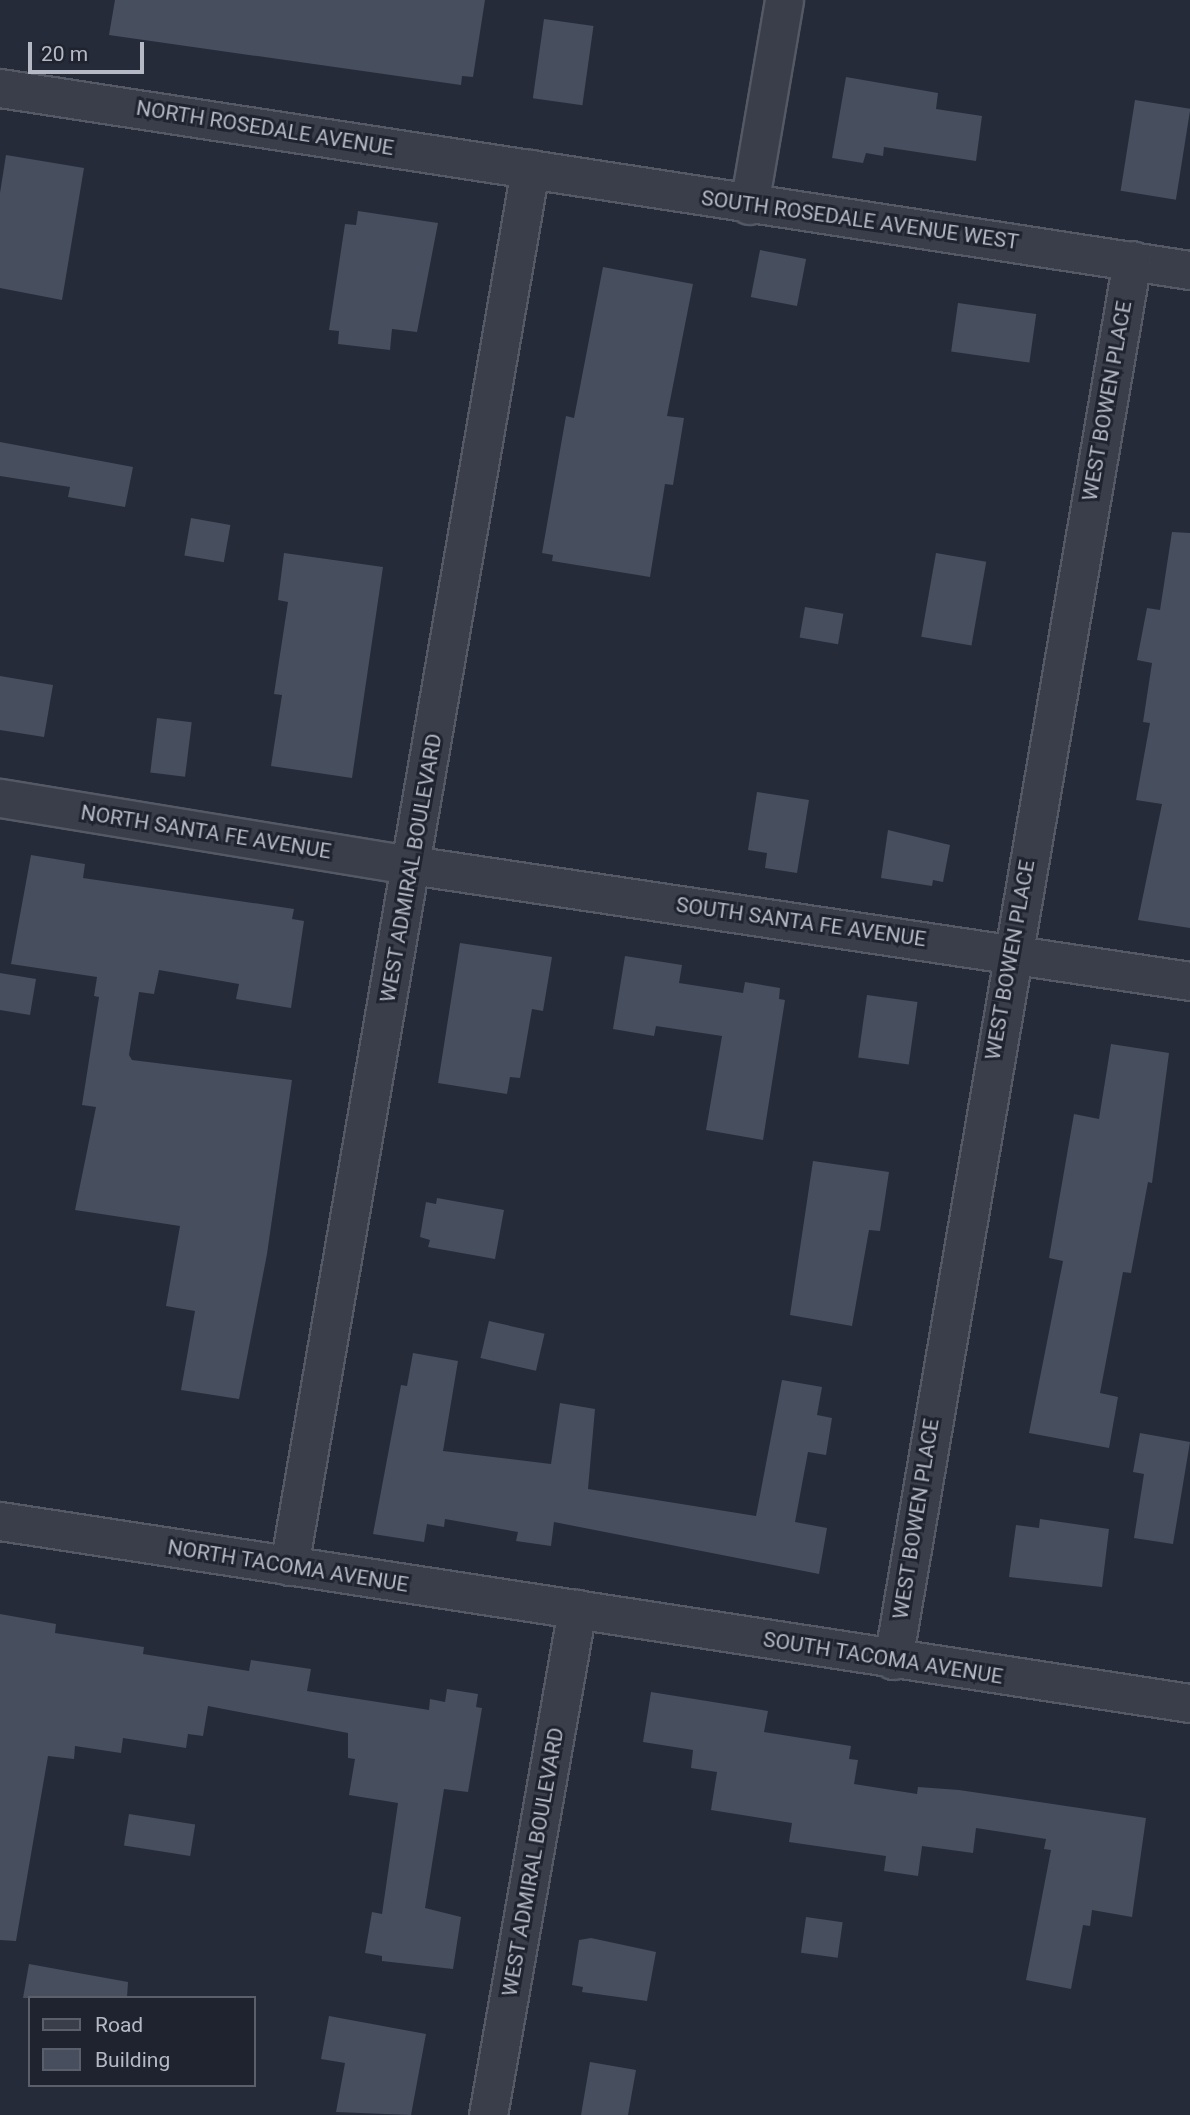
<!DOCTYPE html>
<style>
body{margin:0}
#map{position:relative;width:1190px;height:2115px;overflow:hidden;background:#262b3a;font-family:Roboto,sans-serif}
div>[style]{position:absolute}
.building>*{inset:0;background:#474e5e;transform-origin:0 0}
.roads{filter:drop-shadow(2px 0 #545965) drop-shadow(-2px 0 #545965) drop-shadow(0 2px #545965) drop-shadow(0 -2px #545965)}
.minor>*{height:37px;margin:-18.5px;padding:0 18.5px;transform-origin:18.5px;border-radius:18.5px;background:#393e4a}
span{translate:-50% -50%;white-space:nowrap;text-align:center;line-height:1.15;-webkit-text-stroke:6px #1e232f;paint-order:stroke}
.street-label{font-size:21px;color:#b5b9c6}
.legend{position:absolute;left:28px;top:1996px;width:228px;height:91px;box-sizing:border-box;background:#1e232f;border:2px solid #5a5f6b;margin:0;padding:9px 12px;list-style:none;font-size:21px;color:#b5b9c6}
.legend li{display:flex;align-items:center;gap:14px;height:35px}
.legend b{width:35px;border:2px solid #5a5f6b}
.scale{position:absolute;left:28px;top:42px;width:116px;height:32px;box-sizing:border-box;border:4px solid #b5b9c6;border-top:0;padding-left:9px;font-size:21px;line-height:24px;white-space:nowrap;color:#b5b9c6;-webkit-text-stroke:5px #1e232f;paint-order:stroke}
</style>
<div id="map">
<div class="building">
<i style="clip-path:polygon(115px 0,485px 0,473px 77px,462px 76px,461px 85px,109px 35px)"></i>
<i style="left:544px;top:19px;width:50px;height:80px;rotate:8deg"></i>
<i style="clip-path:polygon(846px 77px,938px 93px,936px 109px,982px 116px,976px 161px,884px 147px,883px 156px,866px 153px,863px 163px,832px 158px)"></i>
<i style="left:1135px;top:100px;width:56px;height:92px;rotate:9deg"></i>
<i style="clip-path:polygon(6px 155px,84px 168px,62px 300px,0 288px,0 193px)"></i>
<i style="clip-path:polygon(358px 211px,438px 223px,417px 332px,392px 329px,390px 350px,338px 344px,339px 331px,329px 330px,345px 224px,356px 225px)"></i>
<i style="left:760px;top:250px;width:47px;height:48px;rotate:11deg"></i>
<i style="clip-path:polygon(603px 267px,693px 284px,667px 416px,684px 418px,673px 485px,665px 484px,650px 577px,552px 561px,553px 555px,542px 553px,566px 416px,574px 418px)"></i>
<i style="left:958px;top:303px;width:79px;height:49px;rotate:8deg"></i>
<i style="clip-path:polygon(0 442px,133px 467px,125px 507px,68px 497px,70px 487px,0 476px)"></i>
<i style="left:191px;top:518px;width:40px;height:38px;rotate:10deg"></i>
<i style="clip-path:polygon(1172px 532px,1190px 533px,1190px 928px,1138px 920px,1162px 804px,1136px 800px,1150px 723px,1143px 722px,1152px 663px,1137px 660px,1147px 608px,1160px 610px)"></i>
<i style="clip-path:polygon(284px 553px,383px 567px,352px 778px,271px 766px,282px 695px,274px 694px,288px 602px,278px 600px)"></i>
<i style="left:936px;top:553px;width:51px;height:85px;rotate:10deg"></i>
<i style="left:805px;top:607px;width:39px;height:31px;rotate:10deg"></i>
<i style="clip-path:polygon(0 676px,53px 685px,44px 737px,0 730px)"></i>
<i style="left:157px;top:718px;width:35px;height:55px;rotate:7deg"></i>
<i style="clip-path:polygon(757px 792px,809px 800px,797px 873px,765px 868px,767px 853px,748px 850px)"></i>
<i style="clip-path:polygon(888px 830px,950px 845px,943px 882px,933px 880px,932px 886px,881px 878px)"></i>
<i style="clip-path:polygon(31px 855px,85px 864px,83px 878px,294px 909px,292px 919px,304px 921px,291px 1008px,236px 999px,239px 984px,159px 970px,154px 994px,139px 992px,129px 1055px,132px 1060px,292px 1080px,267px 1254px,239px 1399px,181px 1390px,195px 1311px,166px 1306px,180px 1226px,75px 1210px,96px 1107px,82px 1105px,99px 997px,94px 996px,97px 977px,11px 964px)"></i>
<i style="clip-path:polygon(460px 943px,552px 957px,543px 1011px,532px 1009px,520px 1078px,510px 1077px,507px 1094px,438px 1083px)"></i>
<i style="clip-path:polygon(625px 956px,682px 965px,679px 983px,743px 993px,745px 982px,780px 988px,779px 999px,785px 1000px,763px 1140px,706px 1130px,722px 1036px,656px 1026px,654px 1036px,613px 1029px)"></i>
<i style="clip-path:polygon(0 973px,36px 979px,30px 1015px,0 1010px)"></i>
<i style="left:867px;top:995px;width:51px;height:63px;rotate:8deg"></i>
<i style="clip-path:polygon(1111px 1044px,1169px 1053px,1152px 1183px,1148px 1182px,1131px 1273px,1123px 1272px,1100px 1393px,1118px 1397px,1109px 1448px,1029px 1433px,1063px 1261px,1049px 1258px,1074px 1114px,1099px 1119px)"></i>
<i style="clip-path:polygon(813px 1161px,889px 1172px,880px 1231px,869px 1230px,852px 1326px,790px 1315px)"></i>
<i style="clip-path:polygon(437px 1198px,504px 1210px,495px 1259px,428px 1247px,430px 1240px,420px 1237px,426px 1202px,436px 1204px)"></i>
<i style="left:489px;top:1321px;width:57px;height:38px;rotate:13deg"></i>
<i style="clip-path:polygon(413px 1353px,458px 1361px,443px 1451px,551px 1464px,560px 1403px,595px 1409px,588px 1489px,756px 1516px,782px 1380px,822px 1387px,817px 1415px,832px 1418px,826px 1455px,808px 1452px,795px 1522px,827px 1528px,819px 1574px,554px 1522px,551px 1546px,516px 1541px,518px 1532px,445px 1519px,444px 1527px,427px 1524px,424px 1542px,373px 1534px,401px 1385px,407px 1386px)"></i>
<i style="clip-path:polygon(1140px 1433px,1190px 1442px,1173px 1544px,1134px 1538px,1144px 1474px,1133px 1472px)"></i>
<i style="clip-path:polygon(1040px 1519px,1109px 1529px,1102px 1587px,1009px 1577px,1016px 1525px,1039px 1528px)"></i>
<i style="clip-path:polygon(0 1614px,56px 1624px,55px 1633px,144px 1647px,143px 1654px,249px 1671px,251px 1660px,311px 1669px,307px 1691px,429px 1710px,430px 1699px,445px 1702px,447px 1689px,478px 1694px,476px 1707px,482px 1708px,468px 1792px,444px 1789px,425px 1908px,461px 1917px,453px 1969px,382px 1961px,382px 1956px,365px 1953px,372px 1912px,382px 1914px,398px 1803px,349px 1795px,355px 1759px,348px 1758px,348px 1733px,208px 1706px,203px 1736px,188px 1734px,186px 1748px,123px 1738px,121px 1753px,75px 1746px,74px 1759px,48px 1756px,16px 1941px,0 1940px)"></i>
<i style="clip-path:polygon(651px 1692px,768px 1711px,764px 1732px,851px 1746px,849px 1759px,858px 1760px,854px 1784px,917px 1794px,918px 1787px,959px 1790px,1146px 1818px,1132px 1917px,1092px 1910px,1090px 1926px,1083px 1925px,1071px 1989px,1026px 1980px,1051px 1850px,1044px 1849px,1046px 1839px,976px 1828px,973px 1853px,922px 1846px,918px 1876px,884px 1871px,886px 1856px,789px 1842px,792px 1823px,711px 1810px,717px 1772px,691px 1768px,693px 1750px,643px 1742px)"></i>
<i style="left:129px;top:1814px;width:67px;height:32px;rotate:9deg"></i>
<i style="left:806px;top:1917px;width:37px;height:36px;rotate:8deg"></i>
<i style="clip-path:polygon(591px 1938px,656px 1952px,647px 2001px,582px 1992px,583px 1987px,572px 1985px,579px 1940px)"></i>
<i style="clip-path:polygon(29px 1964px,128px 1982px,127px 1998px,23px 1998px)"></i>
<i style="clip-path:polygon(329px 2016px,426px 2034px,411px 2115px,336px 2112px,345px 2063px,321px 2059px)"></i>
<i style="clip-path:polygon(590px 2062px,636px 2070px,628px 2115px,581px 2115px)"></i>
</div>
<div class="roads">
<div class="minor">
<i style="left:0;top:88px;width:1204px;rotate:8.7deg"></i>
<i style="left:749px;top:205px;width:208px;rotate:-80.3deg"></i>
<i style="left:0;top:798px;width:416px;rotate:9.3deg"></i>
<i style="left:411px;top:865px;width:788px;rotate:8.47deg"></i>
<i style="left:0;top:1521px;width:1204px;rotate:8.7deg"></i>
<i style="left:289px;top:1566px;width:1418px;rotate:-80.21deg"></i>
<i style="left:893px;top:1660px;width:1420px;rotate:-80.31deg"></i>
<i style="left:488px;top:2115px;width:514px;rotate:-80.02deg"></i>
</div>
</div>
<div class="street-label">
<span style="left:265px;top:128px;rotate:9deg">NORTH ROSEDALE AVENUE</span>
<span style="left:860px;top:220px;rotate:8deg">SOUTH ROSEDALE AVENUE WEST</span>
<span style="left:1107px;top:401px;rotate:-80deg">WEST BOWEN PLACE</span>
<span style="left:206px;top:832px;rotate:9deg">NORTH SANTA FE AVENUE</span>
<span style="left:411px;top:868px;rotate:-80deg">WEST ADMIRAL BOULEVARD</span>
<span style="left:801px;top:922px;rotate:8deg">SOUTH SANTA FE AVENUE</span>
<span style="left:1010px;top:960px;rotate:-80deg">WEST BOWEN PLACE</span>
<span style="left:916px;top:1519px;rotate:-81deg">WEST BOWEN PLACE</span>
<span style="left:288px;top:1566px;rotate:9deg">NORTH TACOMA AVENUE</span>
<span style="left:883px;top:1658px;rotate:9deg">SOUTH TACOMA AVENUE</span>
<span style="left:533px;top:1862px;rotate:-80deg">WEST ADMIRAL BOULEVARD</span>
</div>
<ul class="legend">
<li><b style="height:9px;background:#393e4a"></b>Road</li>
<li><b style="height:19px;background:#474e5e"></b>Building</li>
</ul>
<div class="scale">20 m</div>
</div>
